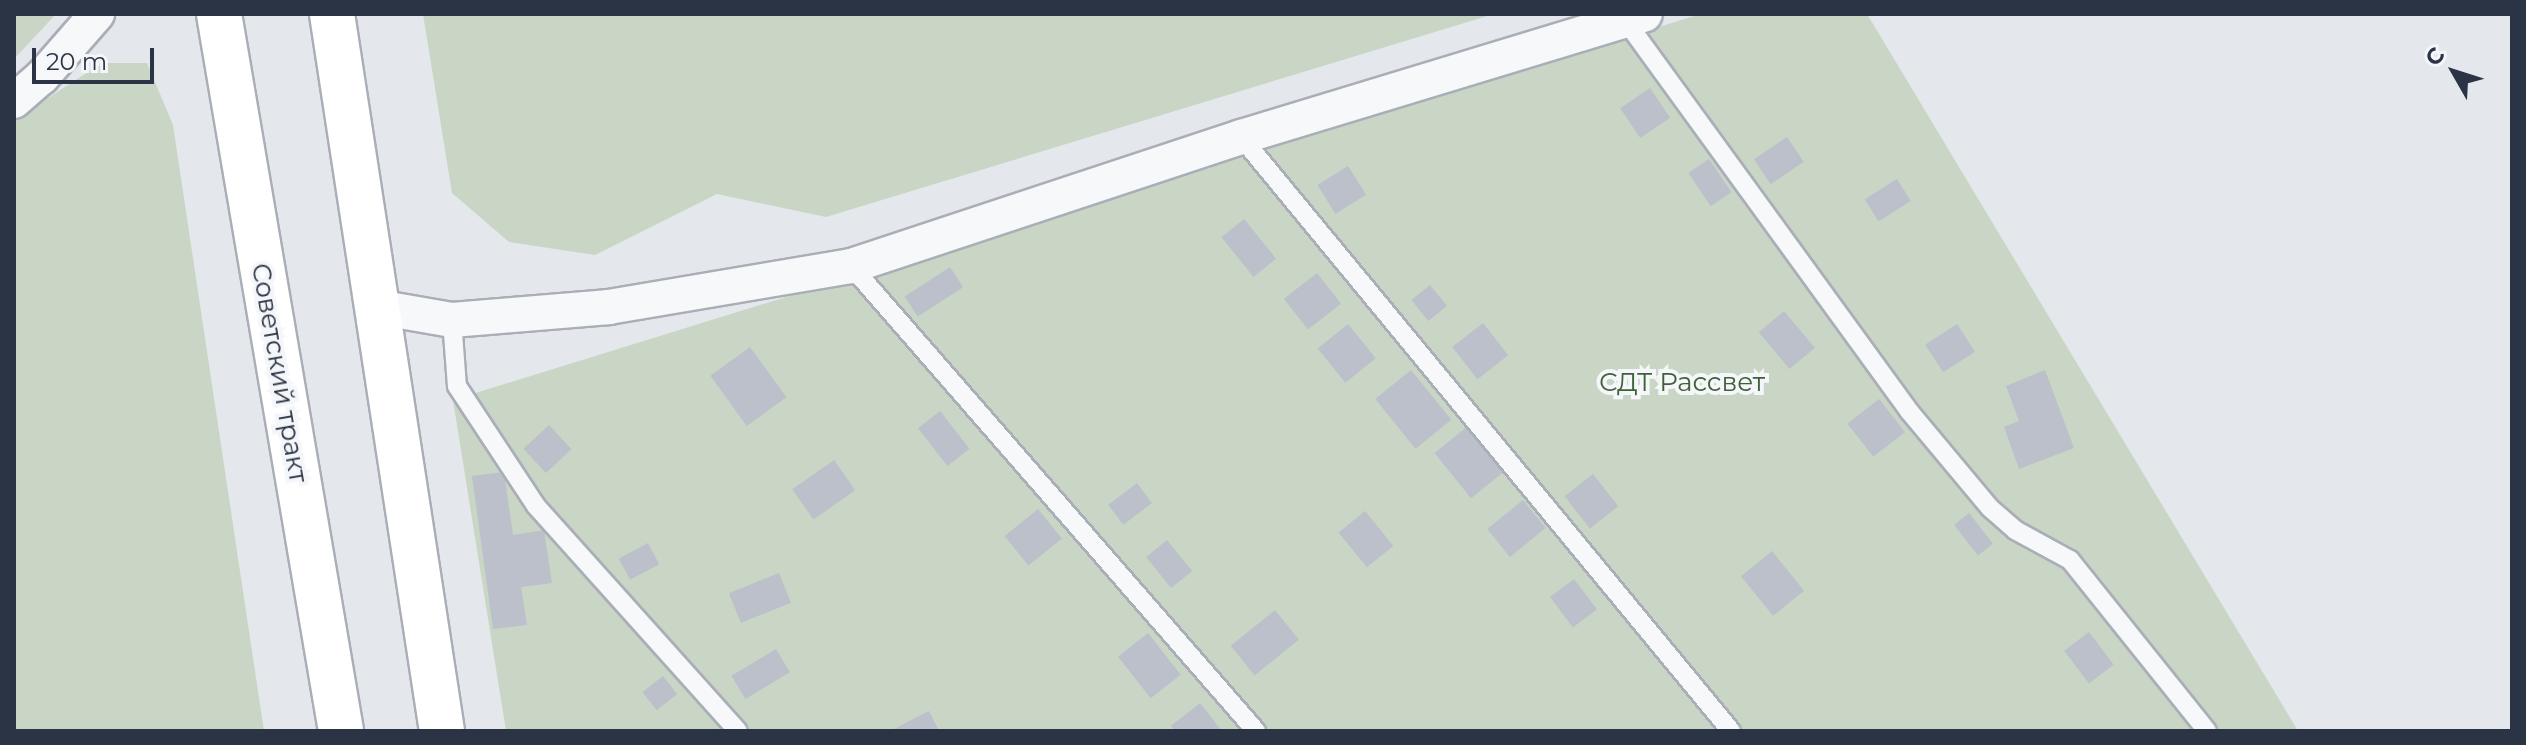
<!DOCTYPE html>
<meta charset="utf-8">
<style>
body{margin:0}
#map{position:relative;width:2526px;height:745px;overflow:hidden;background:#e4e7ec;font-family:Montserrat,sans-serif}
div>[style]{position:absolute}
.green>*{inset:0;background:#c9d6c5}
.building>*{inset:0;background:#bbc0ca;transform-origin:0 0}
.roads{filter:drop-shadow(2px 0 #a9aeb7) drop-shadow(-2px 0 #a9aeb7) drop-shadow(0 2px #a9aeb7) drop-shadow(0 -2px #a9aeb7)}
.service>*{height:18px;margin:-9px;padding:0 9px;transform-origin:9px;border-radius:9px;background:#f7f8fa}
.minor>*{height:34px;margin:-17px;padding:0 17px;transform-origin:17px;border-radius:17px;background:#f7f8fa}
.trunk>*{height:44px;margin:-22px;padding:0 22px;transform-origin:22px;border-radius:22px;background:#fff}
span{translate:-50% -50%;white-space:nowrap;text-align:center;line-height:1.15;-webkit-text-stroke:8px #f4f6f9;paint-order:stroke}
.street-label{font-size:26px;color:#2b3445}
.park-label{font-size:26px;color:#3f6138}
.frame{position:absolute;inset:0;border:16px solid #2b3445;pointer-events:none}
.north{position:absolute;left:2414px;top:32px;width:80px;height:80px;-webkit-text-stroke:6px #f4f6f9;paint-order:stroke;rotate:309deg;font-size:22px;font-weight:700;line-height:32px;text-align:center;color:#2b3445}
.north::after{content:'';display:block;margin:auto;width:28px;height:36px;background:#2b3445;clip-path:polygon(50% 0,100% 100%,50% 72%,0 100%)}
.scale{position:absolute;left:32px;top:48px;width:122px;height:36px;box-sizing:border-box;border:4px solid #2b3445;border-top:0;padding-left:10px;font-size:24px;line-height:28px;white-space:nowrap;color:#2b3445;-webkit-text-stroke:6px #f4f6f9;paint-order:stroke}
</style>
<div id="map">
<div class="green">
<i style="clip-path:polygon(14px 14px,56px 14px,14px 59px)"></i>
<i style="clip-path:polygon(423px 14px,1494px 14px,826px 217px,717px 194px,595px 255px,509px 242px,452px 193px)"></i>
<i style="clip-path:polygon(1701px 14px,1867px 14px,2298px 731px,506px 731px,453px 400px)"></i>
<i style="clip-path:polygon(102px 63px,147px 63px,173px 125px,264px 731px,14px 731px,14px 120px)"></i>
</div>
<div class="building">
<i style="left:1650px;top:88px;width:36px;height:36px;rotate:56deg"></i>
<i style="left:1787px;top:137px;width:30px;height:40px;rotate:56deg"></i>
<i style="left:1709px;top:159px;width:40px;height:25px;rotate:56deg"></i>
<i style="left:1348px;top:166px;width:34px;height:36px;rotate:58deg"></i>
<i style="left:1897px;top:179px;width:26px;height:38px;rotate:58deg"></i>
<i style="left:1244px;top:219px;width:51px;height:29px;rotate:51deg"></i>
<i style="left:950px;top:267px;width:24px;height:54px;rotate:57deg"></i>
<i style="left:1317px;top:273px;width:39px;height:42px;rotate:52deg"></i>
<i style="left:1430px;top:285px;width:27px;height:24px;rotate:51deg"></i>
<i style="left:1784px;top:311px;width:48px;height:33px;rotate:50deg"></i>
<i style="left:1483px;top:323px;width:41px;height:39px;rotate:52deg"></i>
<i style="left:1348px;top:324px;width:44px;height:39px;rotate:51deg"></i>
<i style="left:1957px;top:324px;width:33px;height:38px;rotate:57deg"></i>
<i style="left:750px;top:347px;width:62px;height:49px;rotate:54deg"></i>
<i style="left:1411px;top:370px;width:64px;height:46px;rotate:51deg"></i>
<i style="clip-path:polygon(2045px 370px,2074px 448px,2019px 469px,2004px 427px,2019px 421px,2006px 386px)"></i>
<i style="left:1879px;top:399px;width:42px;height:40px;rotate:52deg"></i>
<i style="left:940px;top:411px;width:48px;height:28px;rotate:52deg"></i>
<i style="left:549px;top:425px;width:33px;height:35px;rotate:47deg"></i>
<i style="left:1468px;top:426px;width:58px;height:43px;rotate:51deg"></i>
<i style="left:834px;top:460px;width:37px;height:51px;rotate:55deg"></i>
<i style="clip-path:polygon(504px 472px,513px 535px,544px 530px,552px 583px,521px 587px,527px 625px,493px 629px,472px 476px)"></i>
<i style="left:1593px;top:474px;width:41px;height:36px;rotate:52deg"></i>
<i style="left:1137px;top:483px;width:25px;height:36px;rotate:53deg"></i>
<i style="left:1523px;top:500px;width:36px;height:46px;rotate:51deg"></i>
<i style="left:1038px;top:509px;width:38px;height:43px;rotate:51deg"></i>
<i style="left:1365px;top:511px;width:45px;height:34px;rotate:51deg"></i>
<i style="left:1969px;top:513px;width:39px;height:19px;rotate:52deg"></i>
<i style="left:1167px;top:540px;width:40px;height:27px;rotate:51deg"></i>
<i style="left:648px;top:543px;width:24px;height:33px;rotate:62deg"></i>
<i style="left:1772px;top:551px;width:51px;height:40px;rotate:51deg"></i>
<i style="left:779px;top:573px;width:32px;height:54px;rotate:68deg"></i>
<i style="left:1574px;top:579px;width:38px;height:30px;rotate:53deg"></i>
<i style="left:1275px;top:610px;width:38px;height:57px;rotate:51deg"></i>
<i style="left:2089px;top:632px;width:41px;height:31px;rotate:53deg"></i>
<i style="left:1148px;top:633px;width:53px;height:38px;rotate:52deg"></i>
<i style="left:776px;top:649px;width:27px;height:52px;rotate:59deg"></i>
<i style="left:663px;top:676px;width:23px;height:26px;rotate:52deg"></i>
<i style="clip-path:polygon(1200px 703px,1222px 731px,1175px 731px,1171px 726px)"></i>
<i style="clip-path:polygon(929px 711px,939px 731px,890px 731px)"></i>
</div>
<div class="roads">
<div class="service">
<i style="left:1625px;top:20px;width:483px;rotate:54deg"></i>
<i style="left:1909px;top:411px;width:126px;rotate:50.1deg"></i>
<i style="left:1990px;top:508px;width:33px;rotate:41deg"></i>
<i style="left:2015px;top:530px;width:63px;rotate:28.6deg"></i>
<i style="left:2070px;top:560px;width:219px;rotate:51.3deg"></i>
<i style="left:1241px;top:137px;width:770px;rotate:50.48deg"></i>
<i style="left:851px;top:266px;width:617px;rotate:48.95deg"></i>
<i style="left:452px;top:320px;width:66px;rotate:85.7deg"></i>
<i style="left:457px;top:386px;width:144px;rotate:56.6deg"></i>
<i style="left:536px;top:506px;width:302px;rotate:48.1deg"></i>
</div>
<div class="minor">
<i style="left:14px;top:101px;width:37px;rotate:-41deg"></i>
<i style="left:42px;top:77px;width:84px;rotate:-48.9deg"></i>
<i style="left:377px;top:307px;width:76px;rotate:9.8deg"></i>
<i style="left:452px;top:320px;width:158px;rotate:-4.7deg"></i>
<i style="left:609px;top:307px;width:245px;rotate:-9.6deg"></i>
<i style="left:851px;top:266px;width:411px;rotate:-18.3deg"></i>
<i style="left:1241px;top:137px;width:422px;rotate:-16.9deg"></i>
</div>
<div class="trunk">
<i style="left:219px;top:14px;width:727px;rotate:80.34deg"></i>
<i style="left:332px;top:14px;width:725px;rotate:81.28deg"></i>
</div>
</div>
<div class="street-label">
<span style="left:279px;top:373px;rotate:80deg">Советский тракт</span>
</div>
<div class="park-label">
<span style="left:1682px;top:383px">СДТ Рассвет</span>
</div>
<div class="frame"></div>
<div class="north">С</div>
<div class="scale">20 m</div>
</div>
